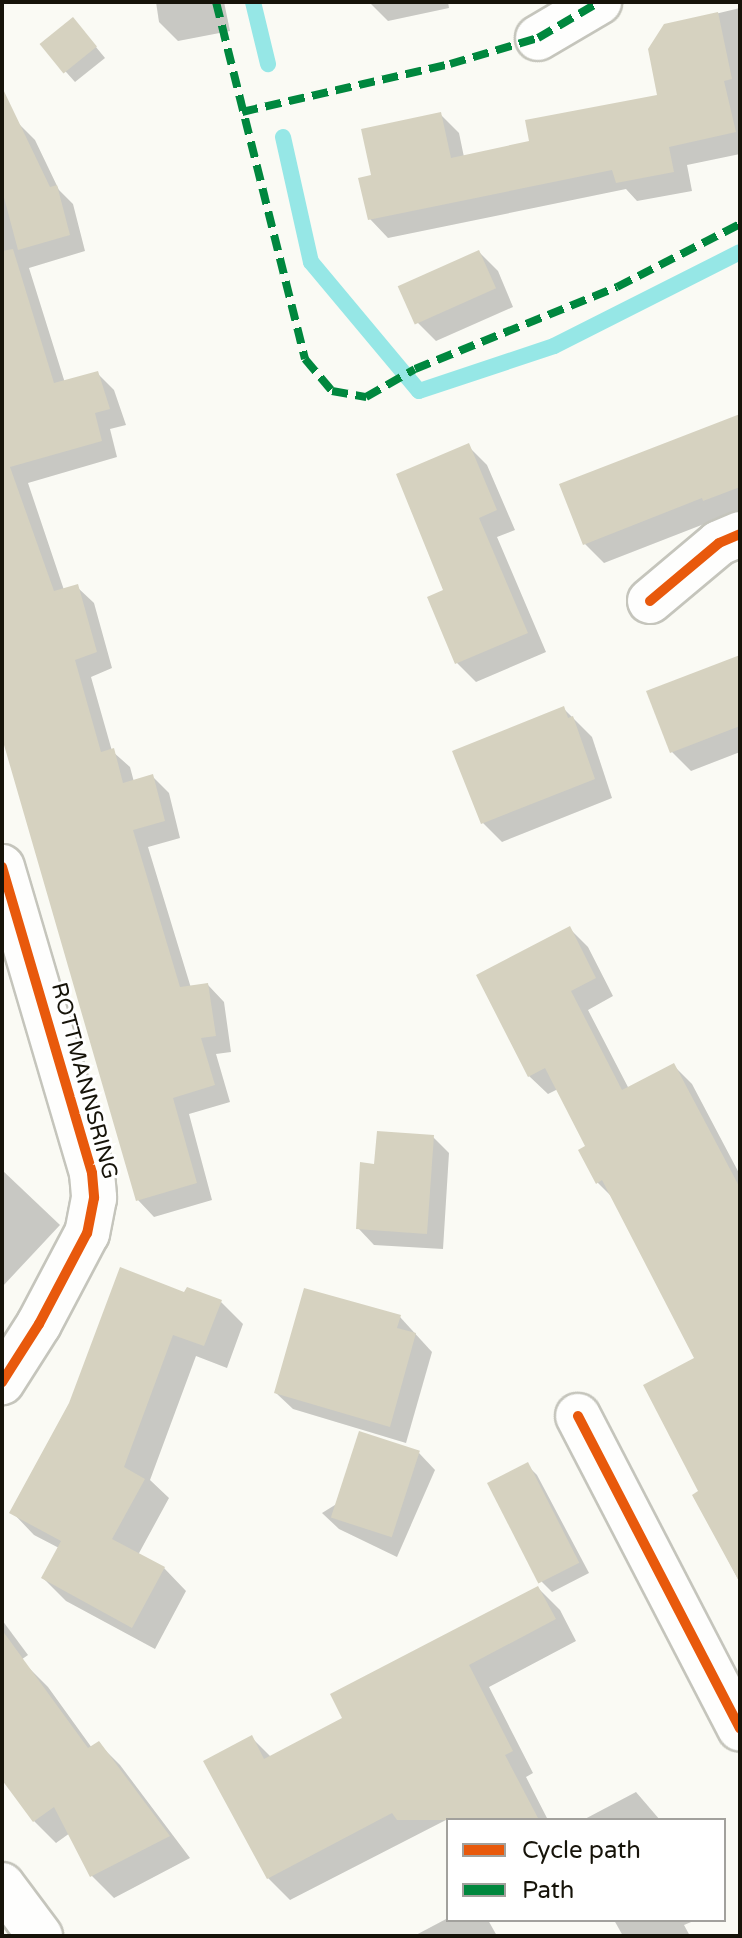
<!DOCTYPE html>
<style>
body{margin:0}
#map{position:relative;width:742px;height:1938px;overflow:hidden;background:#fafaf4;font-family:"Varela Round",sans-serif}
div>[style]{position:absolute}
.shadow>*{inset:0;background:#0003}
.stream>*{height:16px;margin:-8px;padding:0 8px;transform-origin:8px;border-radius:8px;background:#96e7e6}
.building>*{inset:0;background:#d6d2c0;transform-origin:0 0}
.roads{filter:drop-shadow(2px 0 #c5c5bc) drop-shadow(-2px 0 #c5c5bc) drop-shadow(0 2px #c5c5bc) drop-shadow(0 -2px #c5c5bc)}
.minor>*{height:44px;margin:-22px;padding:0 22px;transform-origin:22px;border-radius:22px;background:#fefefd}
.quiet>*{height:8px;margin-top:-4px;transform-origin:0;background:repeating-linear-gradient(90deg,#00873e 0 16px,transparent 0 24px)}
.cycleway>*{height:10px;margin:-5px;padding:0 5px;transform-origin:5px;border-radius:5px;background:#e8590c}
span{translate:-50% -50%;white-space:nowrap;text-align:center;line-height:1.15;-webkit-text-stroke:6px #fff;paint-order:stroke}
.street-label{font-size:22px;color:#161309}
.frame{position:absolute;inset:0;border:4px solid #161309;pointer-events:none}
.legend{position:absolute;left:446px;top:1818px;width:280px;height:104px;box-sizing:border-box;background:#fff;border:2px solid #a2a19d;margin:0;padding:10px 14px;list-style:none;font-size:24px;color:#161309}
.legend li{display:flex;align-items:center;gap:16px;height:40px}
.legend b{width:40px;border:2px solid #a2a19d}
</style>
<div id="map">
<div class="shadow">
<i style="clip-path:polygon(156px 2px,224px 2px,230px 31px,178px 41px,159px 22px)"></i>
<i style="clip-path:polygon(369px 2px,448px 2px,449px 8px,388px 21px)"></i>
<i style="clip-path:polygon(740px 8px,740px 154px,687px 165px,692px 191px,637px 201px,626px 189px,388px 238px,370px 219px,373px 177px,440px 114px,459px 133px,464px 157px,531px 142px,660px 97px,665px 26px)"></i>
<i style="clip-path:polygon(82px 30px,105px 58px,75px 82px,42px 45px)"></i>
<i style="clip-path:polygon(18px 123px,35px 140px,59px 190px,73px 204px,85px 251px,29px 268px,65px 383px,98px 374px,114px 390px,126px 425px,110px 429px,117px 457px,28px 483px,64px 590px,77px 587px,94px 603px,112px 668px,91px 677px,112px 751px,130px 767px,134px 782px,153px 777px,169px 793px,180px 838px,148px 847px,191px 988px,208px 985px,224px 1002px,231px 1052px,216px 1054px,230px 1102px,189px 1114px,212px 1200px,154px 1217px,138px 1200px,2px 727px,2px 131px)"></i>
<i style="clip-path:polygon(479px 252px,498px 271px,513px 307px,436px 341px,417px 322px)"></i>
<i style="clip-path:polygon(740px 416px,740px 510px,604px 563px,585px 544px)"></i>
<i style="clip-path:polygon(468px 446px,487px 465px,515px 530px,497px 537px,546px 652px,476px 682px,457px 663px,446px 591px)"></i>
<i style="clip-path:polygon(740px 659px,740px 752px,691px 771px,672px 752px,648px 692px)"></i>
<i style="clip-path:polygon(564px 709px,592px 737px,612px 798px,502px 842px,483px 823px)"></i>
<i style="clip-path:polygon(570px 929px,588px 947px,613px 996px,588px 1010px,629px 1089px,674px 1066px,692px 1084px,740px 1175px,740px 1583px,695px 1496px,701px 1492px,696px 1359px,614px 1199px,598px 1183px,587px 1147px,558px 1089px,548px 1094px,529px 1076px)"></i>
<i style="clip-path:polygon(433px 1137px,449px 1153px,443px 1249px,374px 1245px,358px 1228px)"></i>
<i style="clip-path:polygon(2px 1170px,60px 1225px,2px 1287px)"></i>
<i style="clip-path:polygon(185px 1294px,221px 1302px,243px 1324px,227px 1368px,196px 1356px,150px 1480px,169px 1498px,138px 1555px,164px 1568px,186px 1591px,155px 1649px,66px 1601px,43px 1578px,59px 1548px,34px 1535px,12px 1512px)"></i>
<i style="clip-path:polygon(400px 1317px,432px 1352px,406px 1443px,293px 1409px,276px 1393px)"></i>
<i style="clip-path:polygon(419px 1453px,435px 1470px,397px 1557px,339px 1529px,322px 1513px)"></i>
<i style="clip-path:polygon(527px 1465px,537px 1475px,589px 1573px,552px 1592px,542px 1582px)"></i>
<i style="clip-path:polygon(538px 1588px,560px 1610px,576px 1641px,489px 1687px,533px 1773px,526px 1777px,548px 1820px,492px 1820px,481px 1802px,290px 1900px,268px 1878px,252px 1738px,271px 1757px,345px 1719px)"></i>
<i style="clip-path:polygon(2px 1620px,28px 1655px,2px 1673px)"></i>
<i style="clip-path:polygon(26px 1665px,48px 1687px,92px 1748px,98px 1743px,120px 1765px,190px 1858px,114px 1898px,92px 1876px,70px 1833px,56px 1843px,34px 1821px,2px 1776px,2px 1683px)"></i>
<i style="clip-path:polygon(636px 1792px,660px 1820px,583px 1820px)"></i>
<i style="clip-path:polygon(448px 1918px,488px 1920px,497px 1936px,414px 1936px)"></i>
<i style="clip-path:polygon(614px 1920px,696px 1920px,684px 1925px,690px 1936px,623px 1936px)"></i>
</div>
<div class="stream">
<i style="left:253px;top:2px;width:64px;rotate:76.4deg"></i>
<i style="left:283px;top:137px;width:128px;rotate:77.4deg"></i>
<i style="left:311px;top:262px;width:168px;rotate:50.1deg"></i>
<i style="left:419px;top:391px;width:142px;rotate:-18.4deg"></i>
<i style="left:554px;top:346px;width:208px;rotate:-26.8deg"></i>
</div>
<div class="building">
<i style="clip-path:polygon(718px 12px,732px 79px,724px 81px,736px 132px,669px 147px,674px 172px,616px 183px,612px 170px,368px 220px,358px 178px,371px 175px,361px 129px,441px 112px,451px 158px,529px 141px,525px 120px,657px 95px,648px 49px,664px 24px)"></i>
<i style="left:73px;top:17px;width:38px;height:43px;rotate:51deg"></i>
<i style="clip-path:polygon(2px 87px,50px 187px,57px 185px,70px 235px,18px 250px,2px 190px)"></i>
<i style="clip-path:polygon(13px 249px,54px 383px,98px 371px,110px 409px,95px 413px,102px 441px,10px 467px,54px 591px,78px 584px,97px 652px,75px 660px,101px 752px,114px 748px,123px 783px,153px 774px,165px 821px,133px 830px,180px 987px,208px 983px,216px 1036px,201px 1038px,215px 1085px,173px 1098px,197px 1183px,136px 1201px,2px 738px,2px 251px)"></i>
<i style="left:479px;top:250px;width:42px;height:89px;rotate:66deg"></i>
<i style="clip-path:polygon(740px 414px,740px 487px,703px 501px,702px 498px,583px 545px,559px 484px)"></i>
<i style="clip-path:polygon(469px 443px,497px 510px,479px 518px,528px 633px,455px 664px,427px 597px,443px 590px,396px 474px)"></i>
<i style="clip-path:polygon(740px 655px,740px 726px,670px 753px,646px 691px)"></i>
<i style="clip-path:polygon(564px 706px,568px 718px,573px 716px,595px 779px,481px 824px,452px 751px)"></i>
<i style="clip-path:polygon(570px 926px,596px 978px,571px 991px,622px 1090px,674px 1063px,740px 1188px,740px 1583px,692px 1495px,698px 1491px,643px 1385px,694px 1358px,602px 1180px,596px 1184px,578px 1150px,585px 1146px,545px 1068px,528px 1077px,476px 975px)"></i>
<i style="clip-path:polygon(377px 1131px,434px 1135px,427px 1234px,356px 1229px,360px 1162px,374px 1164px)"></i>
<i style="clip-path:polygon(120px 1267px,184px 1292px,187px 1287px,222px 1300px,204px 1346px,173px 1335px,124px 1467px,145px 1479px,112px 1539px,165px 1567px,132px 1628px,41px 1578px,61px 1541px,9px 1513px,69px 1403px)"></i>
<i style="clip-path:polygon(304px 1288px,401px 1315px,397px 1328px,416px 1333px,390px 1427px,274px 1393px)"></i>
<i style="left:359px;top:1431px;width:64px;height:91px;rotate:18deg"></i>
<i style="left:528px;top:1462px;width:113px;height:46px;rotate:63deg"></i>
<i style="clip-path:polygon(538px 1586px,556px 1619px,469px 1665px,513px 1751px,505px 1755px,539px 1820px,397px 1820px,392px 1813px,267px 1879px,203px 1761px,252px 1735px,264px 1759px,342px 1718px,330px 1694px)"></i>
<i style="clip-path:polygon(2px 1630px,88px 1748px,99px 1741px,170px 1836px,90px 1877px,54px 1807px,33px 1822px,2px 1780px)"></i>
</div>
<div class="roads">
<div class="minor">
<i style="left:538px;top:38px;width:71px;rotate:-30.5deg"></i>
<i style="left:650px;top:601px;width:90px;rotate:-40deg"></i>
<i style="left:719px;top:543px;width:23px;rotate:-23deg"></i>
<i style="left:2px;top:867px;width:319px;rotate:73.6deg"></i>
<i style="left:92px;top:1173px;width:25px;rotate:85deg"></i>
<i style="left:94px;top:1198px;width:36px;rotate:101deg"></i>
<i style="left:87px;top:1233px;width:103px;rotate:117.8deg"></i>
<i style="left:39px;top:1324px;width:69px;rotate:122.5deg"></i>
<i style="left:578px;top:1416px;width:352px;rotate:62.6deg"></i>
<i style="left:2px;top:1885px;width:64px;rotate:53.3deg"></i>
</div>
</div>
<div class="quiet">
<i style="left:216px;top:2px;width:368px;rotate:76deg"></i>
<i style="left:305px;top:359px;width:42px;rotate:49.8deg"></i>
<i style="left:332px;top:391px;width:35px;rotate:10deg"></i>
<i style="left:366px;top:397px;width:56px;rotate:-29.7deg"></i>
<i style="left:415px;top:369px;width:218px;rotate:-22.1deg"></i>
<i style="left:617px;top:287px;width:138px;rotate:-27.1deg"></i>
<i style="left:242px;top:112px;width:213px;rotate:-13deg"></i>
<i style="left:450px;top:64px;width:92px;rotate:-16.5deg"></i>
<i style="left:538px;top:38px;width:71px;rotate:-30.5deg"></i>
</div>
<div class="cycleway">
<i style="left:650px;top:601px;width:90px;rotate:-40deg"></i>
<i style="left:719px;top:543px;width:23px;rotate:-23deg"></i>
<i style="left:2px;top:867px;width:319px;rotate:73.6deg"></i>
<i style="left:92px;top:1173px;width:25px;rotate:85deg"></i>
<i style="left:94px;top:1198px;width:36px;rotate:101deg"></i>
<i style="left:87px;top:1233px;width:103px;rotate:117.8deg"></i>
<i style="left:39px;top:1324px;width:69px;rotate:122.5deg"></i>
<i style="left:578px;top:1416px;width:352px;rotate:62.6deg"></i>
</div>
<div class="street-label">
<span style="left:84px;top:1081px;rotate:75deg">ROTTMANNSRING</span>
</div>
<div class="frame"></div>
<ul class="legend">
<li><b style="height:10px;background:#e8590c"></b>Cycle path</li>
<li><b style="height:10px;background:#00873e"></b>Path</li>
</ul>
</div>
